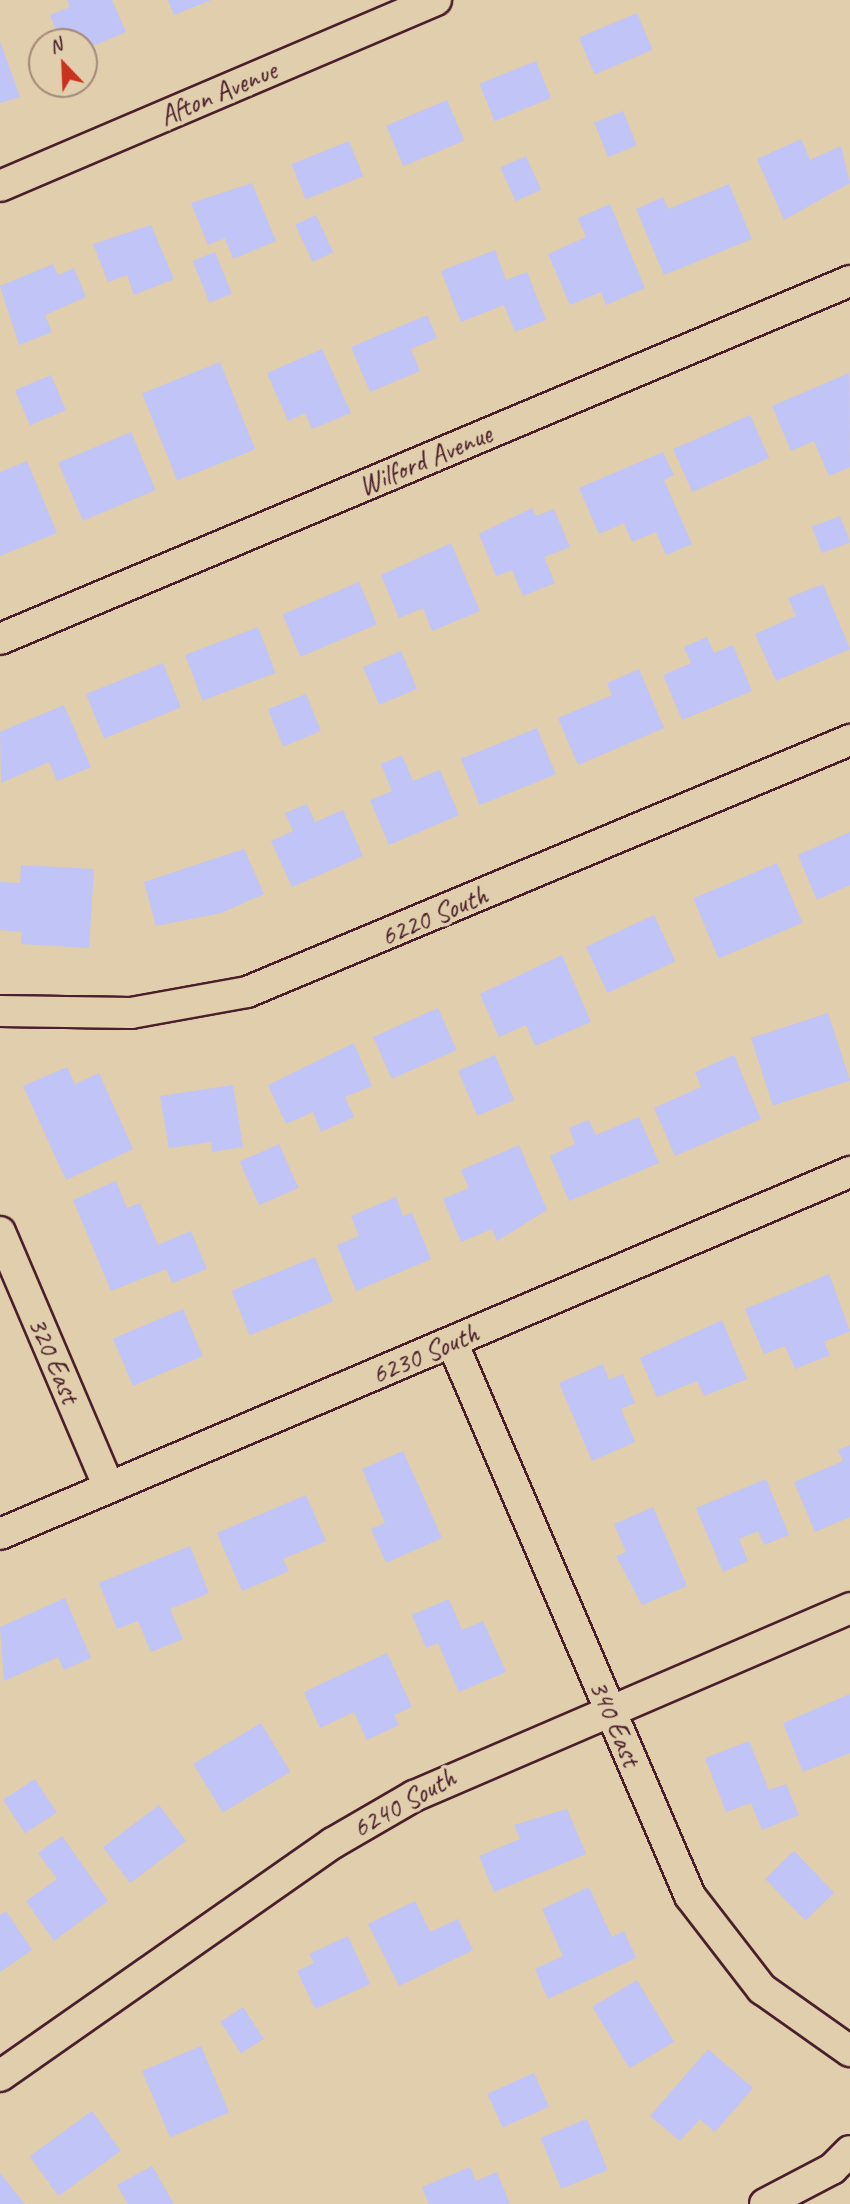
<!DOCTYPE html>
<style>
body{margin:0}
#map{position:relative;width:850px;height:2204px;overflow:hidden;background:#e0ceac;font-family:Caveat,sans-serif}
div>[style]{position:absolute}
.building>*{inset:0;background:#c0c4f6;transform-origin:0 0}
.roads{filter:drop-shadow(2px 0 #4a1f2b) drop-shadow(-2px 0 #4a1f2b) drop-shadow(0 2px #4a1f2b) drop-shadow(0 -2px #4a1f2b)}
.street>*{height:30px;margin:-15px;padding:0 15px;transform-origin:15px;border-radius:15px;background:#e0ceac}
span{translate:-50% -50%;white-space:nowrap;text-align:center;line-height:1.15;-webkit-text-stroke:7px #e0ceac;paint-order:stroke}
.street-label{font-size:28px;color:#4a1f2b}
.north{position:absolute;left:28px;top:28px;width:70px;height:70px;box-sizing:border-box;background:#e0ceac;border:2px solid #a48878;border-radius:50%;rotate:337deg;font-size:19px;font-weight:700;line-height:28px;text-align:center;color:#4a1f2b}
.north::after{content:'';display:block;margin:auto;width:24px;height:32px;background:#c8321e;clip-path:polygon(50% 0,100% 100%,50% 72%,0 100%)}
</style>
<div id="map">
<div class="building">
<i style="clip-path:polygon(67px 0,112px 0,126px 32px,84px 50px,84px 42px,61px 42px,50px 15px,70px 7px)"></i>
<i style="clip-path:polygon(168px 0,211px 0,174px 15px)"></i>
<i style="left:637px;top:13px;width:40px;height:63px;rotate:67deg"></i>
<i style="clip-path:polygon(0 41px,20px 97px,0 103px)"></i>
<i style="left:536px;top:61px;width:40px;height:61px;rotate:68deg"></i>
<i style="left:447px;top:100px;width:44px;height:66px;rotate:67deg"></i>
<i style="left:623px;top:111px;width:37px;height:31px;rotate:68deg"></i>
<i style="clip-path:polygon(801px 139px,810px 160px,841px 146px,850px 183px,784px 220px,757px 159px)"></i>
<i style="left:349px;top:141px;width:38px;height:62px;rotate:68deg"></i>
<i style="left:526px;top:156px;width:37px;height:28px;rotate:66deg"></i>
<i style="clip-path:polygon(252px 183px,276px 241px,233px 259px,225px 238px,208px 245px,191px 203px)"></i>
<i style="clip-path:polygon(729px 184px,752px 239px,664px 275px,636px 209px,663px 197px,668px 209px)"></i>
<i style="clip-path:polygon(610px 204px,645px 288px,606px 305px,601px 292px,570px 305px,548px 254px,586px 237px,578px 218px)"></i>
<i style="left:316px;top:215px;width:41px;height:23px;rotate:65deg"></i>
<i style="clip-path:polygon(151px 225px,174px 279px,134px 295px,127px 275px,108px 282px,93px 244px)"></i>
<i style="clip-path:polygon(495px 250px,506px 280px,527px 272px,546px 320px,515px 332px,504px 305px,461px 322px,441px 271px)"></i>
<i style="left:215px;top:252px;width:45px;height:24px;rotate:68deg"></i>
<i style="clip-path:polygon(53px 264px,58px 275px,74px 268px,86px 297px,45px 315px,52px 332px,19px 345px,0 286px)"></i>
<i style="clip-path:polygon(427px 315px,437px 338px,411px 349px,420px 371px,370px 392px,351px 347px)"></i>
<i style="clip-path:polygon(322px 349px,351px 413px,312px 429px,305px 413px,288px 421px,267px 373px)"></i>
<i style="left:220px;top:362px;width:94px;height:84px;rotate:68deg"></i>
<i style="clip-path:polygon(849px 373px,850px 467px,829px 476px,814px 441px,791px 451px,772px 406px)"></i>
<i style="left:51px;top:375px;width:38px;height:39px;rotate:67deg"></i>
<i style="left:750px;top:415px;width:47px;height:84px;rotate:66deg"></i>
<i style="left:131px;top:432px;width:63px;height:79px;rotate:67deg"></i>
<i style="clip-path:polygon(663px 452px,674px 475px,664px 480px,692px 544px,666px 555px,656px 532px,632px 542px,624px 523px,599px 534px,579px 488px)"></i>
<i style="clip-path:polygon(27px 461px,57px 533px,0 556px,0 472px)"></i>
<i style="clip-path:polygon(532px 508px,536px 516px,554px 509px,570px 547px,544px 557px,555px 583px,523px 596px,512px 570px,496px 576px,479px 534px)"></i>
<i style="left:840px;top:516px;width:28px;height:30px;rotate:69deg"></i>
<i style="clip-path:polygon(451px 543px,480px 611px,432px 631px,423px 608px,399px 618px,381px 575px)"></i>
<i style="left:359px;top:582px;width:46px;height:83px;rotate:67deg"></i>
<i style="clip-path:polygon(823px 584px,850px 649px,776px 681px,755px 634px,796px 616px,788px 598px)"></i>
<i style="left:258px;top:627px;width:49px;height:78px;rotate:69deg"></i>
<i style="clip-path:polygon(707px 637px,714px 653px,733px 645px,752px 691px,682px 720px,663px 675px,691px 663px,684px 647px)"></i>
<i style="left:401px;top:651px;width:41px;height:41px;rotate:67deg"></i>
<i style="left:163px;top:663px;width:48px;height:83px;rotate:68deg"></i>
<i style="clip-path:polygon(639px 669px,664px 728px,578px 765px,558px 718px,612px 695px,607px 683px)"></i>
<i style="left:306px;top:694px;width:40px;height:41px;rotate:68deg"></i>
<i style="clip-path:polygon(64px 705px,91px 767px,57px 781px,49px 762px,1px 783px,0 732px)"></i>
<i style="left:537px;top:728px;width:50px;height:82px;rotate:68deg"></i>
<i style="clip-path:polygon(402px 755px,413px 781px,440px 770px,459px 815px,389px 845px,370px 800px,392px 791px,381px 764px)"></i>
<i style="clip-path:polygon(307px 804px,315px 822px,343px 810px,363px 856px,292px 887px,271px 841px,293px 831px,285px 813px)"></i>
<i style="clip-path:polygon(850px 832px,850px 885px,817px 900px,798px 855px)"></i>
<i style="clip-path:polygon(244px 849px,264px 894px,221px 913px,156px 926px,144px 882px)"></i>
<i style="left:777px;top:863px;width:65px;height:91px;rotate:67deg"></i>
<i style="clip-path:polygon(21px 865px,94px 869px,89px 948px,21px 944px,22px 932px,0 930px,0 882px,20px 883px)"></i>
<i style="left:654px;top:915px;width:51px;height:75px;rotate:65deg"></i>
<i style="clip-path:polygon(562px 955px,591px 1022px,535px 1046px,526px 1025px,499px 1037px,480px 994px)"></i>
<i style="left:438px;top:1008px;width:46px;height:71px;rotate:66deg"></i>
<i style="left:828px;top:1013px;width:71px;height:81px;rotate:72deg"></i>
<i style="clip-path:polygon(354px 1043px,372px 1086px,345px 1097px,354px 1117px,321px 1132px,313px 1112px,286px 1124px,268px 1085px)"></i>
<i style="left:495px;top:1055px;width:49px;height:40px;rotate:67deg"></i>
<i style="clip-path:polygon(734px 1055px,761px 1119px,675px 1156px,654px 1108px,701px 1087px,695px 1072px)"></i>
<i style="clip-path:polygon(67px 1067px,75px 1084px,99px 1073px,133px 1149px,66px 1180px,23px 1086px)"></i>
<i style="clip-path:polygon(233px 1085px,243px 1147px,212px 1152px,211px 1142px,169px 1148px,160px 1096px)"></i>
<i style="clip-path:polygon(639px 1117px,659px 1163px,569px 1201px,550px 1156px,575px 1144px,569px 1128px,589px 1120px,596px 1135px)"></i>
<i style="left:279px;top:1144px;width:48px;height:43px;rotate:66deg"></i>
<i style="clip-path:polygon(519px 1145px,547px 1210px,497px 1241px,492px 1229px,461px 1242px,443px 1199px,469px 1188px,461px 1170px)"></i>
<i style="clip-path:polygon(116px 1181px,127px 1208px,140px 1203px,158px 1245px,191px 1231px,207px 1269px,172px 1283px,166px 1269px,111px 1291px,73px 1200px)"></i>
<i style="clip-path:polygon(396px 1197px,403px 1216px,412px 1213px,431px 1259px,356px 1291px,337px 1245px,359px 1236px,351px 1216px)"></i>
<i style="left:315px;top:1257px;width:48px;height:90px;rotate:68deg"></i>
<i style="clip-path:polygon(829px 1274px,850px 1331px,824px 1342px,830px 1355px,795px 1369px,785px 1346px,764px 1354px,745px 1309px)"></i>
<i style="left:183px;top:1309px;width:51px;height:76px;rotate:67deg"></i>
<i style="clip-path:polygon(722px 1320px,747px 1379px,704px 1396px,697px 1381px,657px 1397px,640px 1358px)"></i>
<i style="clip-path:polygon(603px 1364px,609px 1380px,623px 1374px,635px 1403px,621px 1409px,635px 1442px,592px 1461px,559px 1383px)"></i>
<i style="clip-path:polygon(850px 1445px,850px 1517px,815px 1532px,794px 1482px,843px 1461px,838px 1450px)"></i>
<i style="clip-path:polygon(403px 1451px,442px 1538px,386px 1563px,371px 1529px,385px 1523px,362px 1469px)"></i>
<i style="clip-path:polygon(766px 1479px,789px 1535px,764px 1545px,758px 1531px,739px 1539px,748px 1561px,723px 1572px,696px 1508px)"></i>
<i style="clip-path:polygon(306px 1495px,326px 1541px,283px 1559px,289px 1571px,242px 1591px,217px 1533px)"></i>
<i style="clip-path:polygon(653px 1507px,687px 1586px,642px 1605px,616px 1556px,626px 1552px,614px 1524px)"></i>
<i style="clip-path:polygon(190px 1546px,209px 1593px,170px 1609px,183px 1639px,151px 1652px,138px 1621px,117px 1629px,99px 1583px)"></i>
<i style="clip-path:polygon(65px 1598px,91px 1658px,64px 1670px,58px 1657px,4px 1681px,0 1627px)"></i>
<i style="clip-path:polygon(449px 1599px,462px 1630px,483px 1621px,506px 1672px,459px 1692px,438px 1643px,426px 1648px,412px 1615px)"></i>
<i style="clip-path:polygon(387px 1653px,412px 1707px,394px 1715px,399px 1725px,367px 1740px,354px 1712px,320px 1728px,304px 1692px)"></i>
<i style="clip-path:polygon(850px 1694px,850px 1753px,803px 1772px,783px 1723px)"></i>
<i style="left:261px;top:1723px;width:57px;height:79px;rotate:59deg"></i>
<i style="clip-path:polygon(749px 1741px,769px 1790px,786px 1784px,799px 1815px,762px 1830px,751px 1803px,726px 1812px,705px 1758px)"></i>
<i style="left:35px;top:1779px;width:40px;height:38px;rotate:57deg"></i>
<i style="left:159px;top:1805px;width:45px;height:70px;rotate:53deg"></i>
<i style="clip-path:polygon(567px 1809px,586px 1854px,494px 1892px,479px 1856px,520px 1839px,514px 1825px)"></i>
<i style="clip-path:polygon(62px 1836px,108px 1901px,54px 1941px,26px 1901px,57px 1879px,38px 1853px)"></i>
<i style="left:794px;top:1851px;width:58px;height:40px;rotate:46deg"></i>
<i style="clip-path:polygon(589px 1887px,612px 1937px,624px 1931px,636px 1958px,548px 1999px,535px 1969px,563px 1956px,542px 1909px)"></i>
<i style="clip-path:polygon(415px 1901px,430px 1932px,458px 1919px,473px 1950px,399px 1986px,368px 1924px)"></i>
<i style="clip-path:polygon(6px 1911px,32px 1950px,0 1972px,0 1915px)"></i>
<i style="clip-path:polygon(348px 1936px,370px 1984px,315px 2009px,297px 1971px,314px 1963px,309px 1954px)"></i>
<i style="left:637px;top:1980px;width:72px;height:52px;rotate:59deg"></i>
<i style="left:243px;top:2007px;width:38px;height:27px;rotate:57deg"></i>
<i style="left:201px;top:2046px;width:72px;height:64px;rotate:67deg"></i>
<i style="clip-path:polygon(708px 2049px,753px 2088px,715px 2132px,700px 2119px,680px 2141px,650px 2116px)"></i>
<i style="left:534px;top:2073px;width:37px;height:51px;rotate:66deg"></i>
<i style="left:92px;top:2111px;width:49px;height:77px;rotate:54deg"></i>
<i style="left:587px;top:2119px;width:55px;height:50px;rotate:68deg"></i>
<i style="clip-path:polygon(152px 2166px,174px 2204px,128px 2204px,117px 2185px)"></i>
<i style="clip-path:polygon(470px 2167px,476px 2181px,497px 2172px,510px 2204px,429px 2204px,422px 2187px)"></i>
<i style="clip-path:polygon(0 2173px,25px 2204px,0 2204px)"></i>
</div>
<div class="roads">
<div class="street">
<i style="left:0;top:186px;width:474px;rotate:-23.1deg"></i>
<i style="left:0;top:639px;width:922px;rotate:-22.84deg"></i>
<i style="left:0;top:1011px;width:131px;rotate:0.9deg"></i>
<i style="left:131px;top:1013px;width:118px;rotate:-10.3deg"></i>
<i style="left:247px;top:992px;width:654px;rotate:-22.68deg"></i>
<i style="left:0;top:1232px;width:277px;rotate:66.9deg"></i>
<i style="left:452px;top:1342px;width:603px;rotate:66.75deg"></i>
<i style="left:690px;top:1896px;width:118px;rotate:52.3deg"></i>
<i style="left:762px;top:1989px;width:108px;rotate:35.2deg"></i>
<i style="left:0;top:1534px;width:924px;rotate:-23.07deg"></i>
<i style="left:0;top:2076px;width:406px;rotate:-35deg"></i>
<i style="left:333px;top:1843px;width:94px;rotate:-30.1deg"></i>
<i style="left:414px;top:1796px;width:475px;rotate:-23.3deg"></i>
<i style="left:765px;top:2204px;width:76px;rotate:-27.6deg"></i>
<i style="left:832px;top:2169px;width:25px;rotate:-45deg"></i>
</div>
</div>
<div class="street-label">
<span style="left:218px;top:93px;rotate:-23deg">Afton Avenue</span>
<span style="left:425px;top:460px;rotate:-23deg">Wilford Avenue</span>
<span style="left:434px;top:916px;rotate:-23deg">6220 South</span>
<span style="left:425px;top:1354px;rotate:-23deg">6230 South</span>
<span style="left:54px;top:1360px;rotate:67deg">320 East</span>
<span style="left:615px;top:1723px;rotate:67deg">340 East</span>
<span style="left:404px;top:1803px;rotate:-29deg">6240 South</span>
</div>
<div class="north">N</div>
</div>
